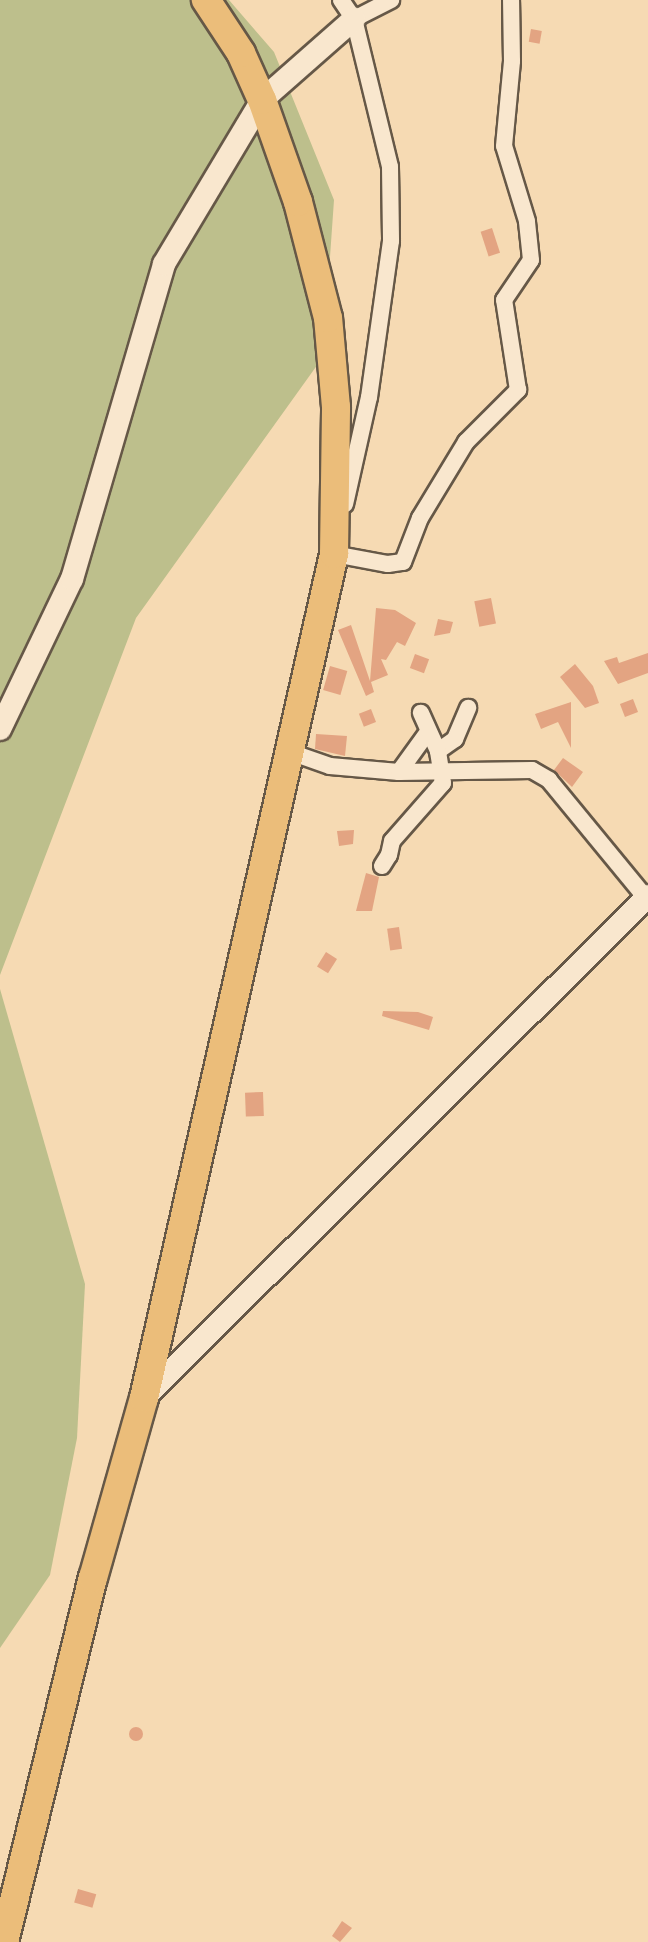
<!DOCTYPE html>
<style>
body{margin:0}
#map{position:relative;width:648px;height:1942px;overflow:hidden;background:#f6dab3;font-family:Vollkorn,serif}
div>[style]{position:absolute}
.green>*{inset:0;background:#bdbf8c}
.building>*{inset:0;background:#e3a482;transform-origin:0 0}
.round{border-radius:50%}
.roads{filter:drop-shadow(2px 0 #665847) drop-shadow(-2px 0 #665847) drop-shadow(0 2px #665847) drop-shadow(0 -2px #665847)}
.street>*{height:16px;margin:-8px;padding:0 8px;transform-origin:8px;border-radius:8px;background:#f9e7ce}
.secondary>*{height:22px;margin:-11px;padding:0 11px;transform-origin:11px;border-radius:11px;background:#f9e7ce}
.highway>*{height:28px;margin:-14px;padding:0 14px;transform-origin:14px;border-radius:14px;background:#ebbd7a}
span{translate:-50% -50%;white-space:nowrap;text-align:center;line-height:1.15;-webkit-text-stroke:6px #f9e7ce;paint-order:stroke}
</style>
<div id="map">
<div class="green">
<i style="clip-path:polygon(0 0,229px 0,274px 52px,334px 200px,323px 357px,136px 618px,0 975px)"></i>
<i style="clip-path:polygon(0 989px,85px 1284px,77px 1438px,50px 1575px,0 1648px)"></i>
</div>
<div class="building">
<i style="left:531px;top:29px;width:11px;height:13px;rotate:10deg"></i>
<i style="left:492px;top:228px;width:26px;height:12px;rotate:72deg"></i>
<i style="left:491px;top:598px;width:26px;height:17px;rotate:79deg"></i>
<i style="clip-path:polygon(376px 608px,395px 610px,416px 623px,405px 646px,397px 642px,386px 660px,381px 659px,388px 675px,371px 682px,374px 692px,366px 696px,338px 630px,351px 625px,370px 681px)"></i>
<i style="clip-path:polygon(438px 619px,453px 622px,450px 633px,434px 636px)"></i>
<i style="clip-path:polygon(648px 653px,648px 673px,618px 684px,604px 661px,617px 657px,619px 663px)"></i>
<i style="left:415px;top:654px;width:15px;height:15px;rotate:20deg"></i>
<i style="clip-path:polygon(575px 664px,593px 686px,599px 703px,585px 708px,560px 677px)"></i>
<i style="left:330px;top:666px;width:18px;height:25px;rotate:16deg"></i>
<i style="left:633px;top:699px;width:14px;height:14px;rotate:69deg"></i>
<i style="clip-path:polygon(571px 702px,571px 748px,558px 722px,541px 729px,535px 714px)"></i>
<i style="left:371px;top:709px;width:14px;height:13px;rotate:69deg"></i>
<i style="clip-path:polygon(316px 734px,347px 736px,345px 756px,315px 749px)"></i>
<i style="clip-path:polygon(563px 758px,583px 772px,572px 787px,554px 770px)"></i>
<i style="clip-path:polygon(354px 830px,353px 844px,339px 846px,337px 831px)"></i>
<i style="clip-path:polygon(366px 873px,379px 877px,372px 911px,356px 911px)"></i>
<i style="left:399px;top:927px;width:22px;height:12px;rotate:82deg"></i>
<i style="left:326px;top:952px;width:13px;height:17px;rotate:32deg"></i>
<i style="clip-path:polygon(383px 1011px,418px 1012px,433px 1017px,429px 1030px,382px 1016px)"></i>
<i style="left:263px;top:1092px;width:24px;height:18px;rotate:88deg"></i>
<i class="round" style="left:129px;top:1727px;width:14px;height:14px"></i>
<i style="left:78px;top:1889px;width:19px;height:14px;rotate:16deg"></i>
<i style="clip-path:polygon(342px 1921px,352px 1928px,340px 1942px,332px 1936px)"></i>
</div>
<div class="roads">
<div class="street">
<i style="left:341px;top:0;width:23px;rotate:56deg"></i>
<i style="left:354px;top:19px;width:152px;rotate:76.3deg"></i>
<i style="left:390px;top:167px;width:74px;rotate:89.2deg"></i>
<i style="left:391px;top:241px;width:158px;rotate:98deg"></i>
<i style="left:369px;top:397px;width:110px;rotate:102.6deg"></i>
<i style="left:354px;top:19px;width:42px;rotate:-27.2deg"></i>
<i style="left:336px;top:546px;width:8px;rotate:104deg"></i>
<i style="left:334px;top:554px;width:55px;rotate:10.5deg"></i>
<i style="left:388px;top:564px;width:15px;rotate:-8deg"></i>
<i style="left:403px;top:562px;width:47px;rotate:-68.9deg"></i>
<i style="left:420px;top:518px;width:89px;rotate:-58.8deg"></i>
<i style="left:466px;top:442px;width:74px;rotate:-45deg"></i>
<i style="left:518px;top:390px;width:91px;rotate:-98.8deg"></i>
<i style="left:504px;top:300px;width:48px;rotate:-56deg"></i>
<i style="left:531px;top:260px;width:39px;rotate:-96deg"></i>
<i style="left:527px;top:221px;width:78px;rotate:-107deg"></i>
<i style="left:504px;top:146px;width:85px;rotate:-84.6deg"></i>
<i style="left:512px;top:61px;width:61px;rotate:-90.9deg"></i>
<i style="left:438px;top:751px;width:21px;rotate:-35deg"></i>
<i style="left:455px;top:739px;width:34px;rotate:-67deg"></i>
<i style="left:290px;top:752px;width:42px;rotate:19.3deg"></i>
<i style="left:330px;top:766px;width:69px;rotate:5deg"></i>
<i style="left:399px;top:772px;width:133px;rotate:-0.9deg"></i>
<i style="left:532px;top:770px;width:20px;rotate:30deg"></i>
<i style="left:549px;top:780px;width:153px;rotate:50.6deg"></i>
<i style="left:399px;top:772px;width:49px;rotate:-54.1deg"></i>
<i style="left:382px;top:866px;width:13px;rotate:-58deg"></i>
<i style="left:389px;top:855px;width:14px;rotate:-78deg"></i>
<i style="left:392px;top:841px;width:77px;rotate:-48.7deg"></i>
<i style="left:443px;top:783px;width:32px;rotate:-99deg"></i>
<i style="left:438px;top:751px;width:42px;rotate:-114.1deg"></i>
</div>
<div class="secondary">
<i style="left:0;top:729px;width:166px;rotate:-64.4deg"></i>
<i style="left:72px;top:579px;width:328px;rotate:-73.7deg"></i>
<i style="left:164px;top:264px;width:191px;rotate:-59.1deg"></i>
<i style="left:262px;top:100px;width:123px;rotate:-41.4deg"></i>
<i style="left:144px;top:1398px;width:711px;rotate:-44.89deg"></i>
</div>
<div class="highway">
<i style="left:4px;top:1942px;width:375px;rotate:-76.3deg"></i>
<i style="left:93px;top:1578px;width:187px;rotate:-74.2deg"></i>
<i style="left:144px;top:1398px;width:865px;rotate:-77.31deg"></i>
<i style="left:334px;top:554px;width:147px;rotate:-89.2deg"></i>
<i style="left:336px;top:407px;width:89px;rotate:-95.1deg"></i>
<i style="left:328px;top:318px;width:120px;rotate:-104.5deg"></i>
<i style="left:298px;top:202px;width:108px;rotate:-109.4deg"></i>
<i style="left:262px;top:100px;width:51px;rotate:-114.1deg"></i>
<i style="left:241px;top:53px;width:64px;rotate:-123.4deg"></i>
</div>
</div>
</div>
